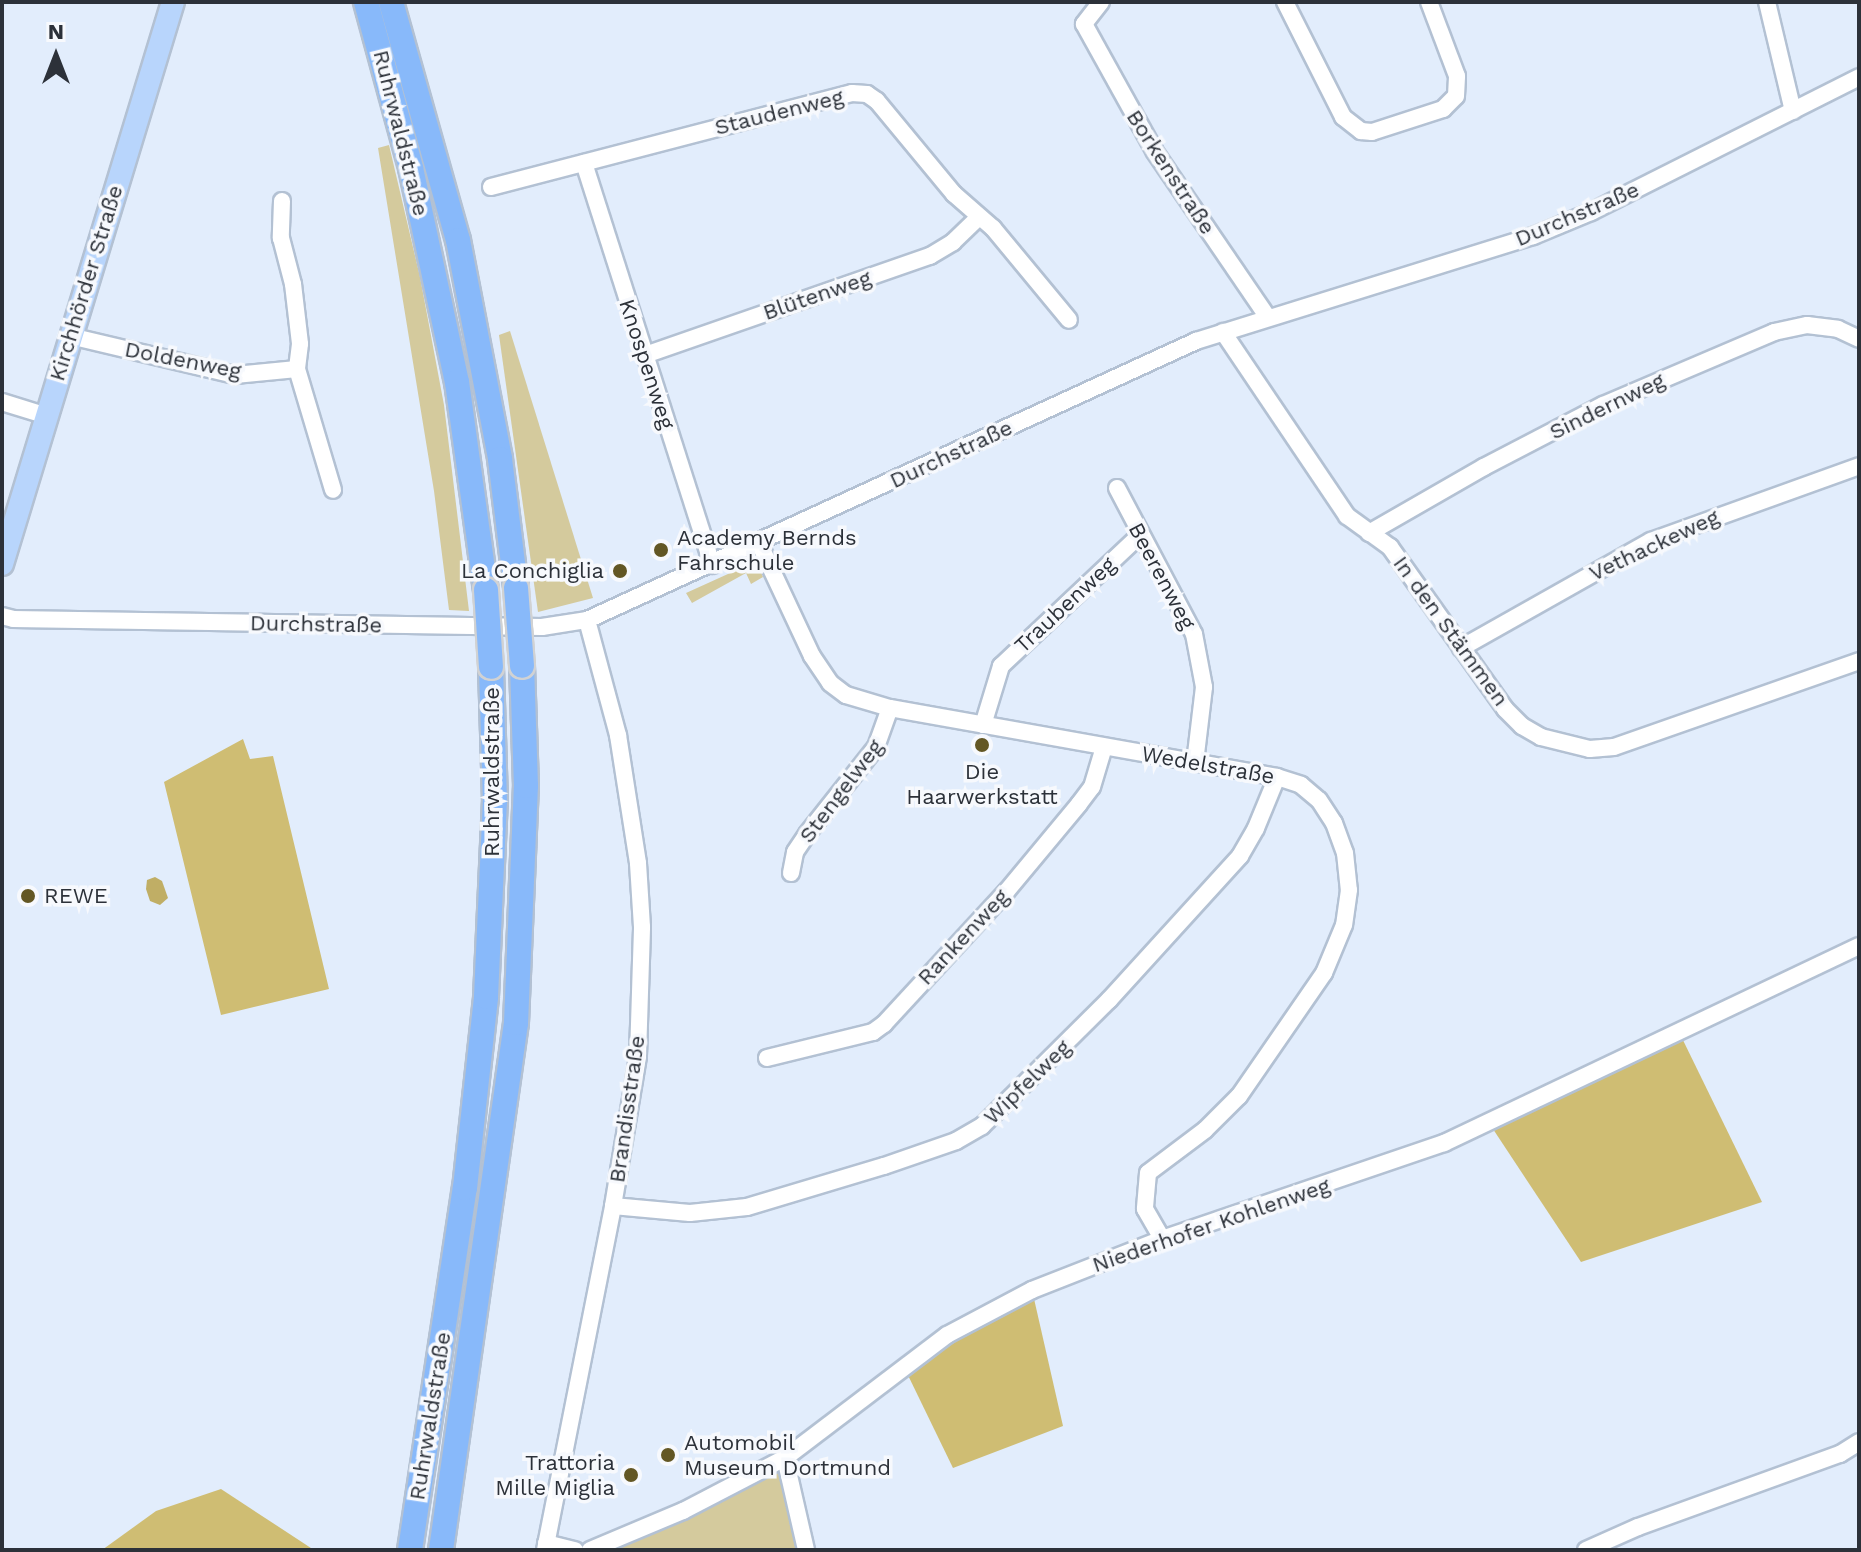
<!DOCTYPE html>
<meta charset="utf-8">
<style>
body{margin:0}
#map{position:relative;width:1861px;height:1552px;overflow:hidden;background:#e2edfc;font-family:"Work Sans",sans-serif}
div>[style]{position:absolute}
.green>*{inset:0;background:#d4ca9d}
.forest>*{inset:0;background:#cfbd73}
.water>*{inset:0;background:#c0ae65}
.roads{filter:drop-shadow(2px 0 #b3c1d3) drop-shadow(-2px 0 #b3c1d3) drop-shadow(0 2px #b3c1d3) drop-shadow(0 -2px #b3c1d3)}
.minor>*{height:16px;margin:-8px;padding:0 8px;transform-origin:8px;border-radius:8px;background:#fff}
.major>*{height:22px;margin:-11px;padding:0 11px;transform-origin:11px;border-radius:11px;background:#b8d5fc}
.highway>*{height:24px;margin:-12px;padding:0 12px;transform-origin:12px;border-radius:12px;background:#88b9fa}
.bridges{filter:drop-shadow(2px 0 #d1d2d3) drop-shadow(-2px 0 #d1d2d3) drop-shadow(0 2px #d1d2d3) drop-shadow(0 -2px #d1d2d3)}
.highway-bridge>*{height:24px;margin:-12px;padding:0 12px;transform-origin:12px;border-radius:12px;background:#88b9fa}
.dots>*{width:22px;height:22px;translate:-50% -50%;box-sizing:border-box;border:4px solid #f7f9fd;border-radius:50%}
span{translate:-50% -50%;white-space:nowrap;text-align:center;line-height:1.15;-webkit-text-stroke:7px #f7f9fd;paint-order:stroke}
.street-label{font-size:22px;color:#2c3139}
.poi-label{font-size:22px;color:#2c3139}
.left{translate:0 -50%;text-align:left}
.right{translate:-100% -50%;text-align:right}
.frame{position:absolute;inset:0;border:4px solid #2c3139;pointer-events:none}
.north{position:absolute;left:16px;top:16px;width:80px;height:80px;-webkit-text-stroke:6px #f7f9fd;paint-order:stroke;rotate:0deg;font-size:22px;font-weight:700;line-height:32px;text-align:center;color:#2c3139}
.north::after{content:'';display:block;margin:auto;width:28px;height:36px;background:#2c3139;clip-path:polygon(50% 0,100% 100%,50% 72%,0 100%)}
</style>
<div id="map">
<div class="green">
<i style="clip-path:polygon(389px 145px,420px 277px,444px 405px,469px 611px,449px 610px,434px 491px,378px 148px)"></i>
<i style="clip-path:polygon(510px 331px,593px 598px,538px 612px,499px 335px)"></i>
<i style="clip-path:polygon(750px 564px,758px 566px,763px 577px,751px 584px,746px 573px,692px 603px,686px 593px)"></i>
<i style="clip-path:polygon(785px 1458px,806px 1550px,590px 1550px)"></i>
</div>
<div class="forest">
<i style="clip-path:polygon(243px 739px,250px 759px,273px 756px,329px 989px,221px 1015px,164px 782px)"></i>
<i style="clip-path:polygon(1679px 1032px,1762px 1202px,1581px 1262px,1489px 1123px)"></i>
<i style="clip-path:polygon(1032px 1290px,1063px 1426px,953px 1468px,904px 1367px)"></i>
<i style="clip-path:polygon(221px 1489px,314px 1550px,102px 1550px,156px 1511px)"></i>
</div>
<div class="water">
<i style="clip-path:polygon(155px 877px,162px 881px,168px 898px,160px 905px,150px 901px,146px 889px,147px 880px)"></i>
</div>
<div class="roads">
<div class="minor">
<i style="left:1101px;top:2px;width:28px;rotate:128deg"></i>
<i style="left:1084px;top:24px;width:146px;rotate:61deg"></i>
<i style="left:1155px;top:152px;width:199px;rotate:55.7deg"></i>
<i style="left:1285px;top:2px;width:129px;rotate:63.2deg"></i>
<i style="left:1343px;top:117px;width:23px;rotate:38deg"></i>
<i style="left:1361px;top:131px;width:11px;rotate:5deg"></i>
<i style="left:1372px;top:132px;width:75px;rotate:-17.9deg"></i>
<i style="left:1443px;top:109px;width:18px;rotate:-45deg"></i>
<i style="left:1456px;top:96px;width:20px;rotate:-87deg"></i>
<i style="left:1457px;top:76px;width:79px;rotate:-110.7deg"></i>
<i style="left:1767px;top:2px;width:112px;rotate:76.6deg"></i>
<i style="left:584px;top:163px;width:422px;rotate:72.3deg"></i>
<i style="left:491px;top:187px;width:373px;rotate:-14.6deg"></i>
<i style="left:852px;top:93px;width:15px;rotate:4deg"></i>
<i style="left:867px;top:94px;width:12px;rotate:35deg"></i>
<i style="left:877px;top:101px;width:121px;rotate:50.4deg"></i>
<i style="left:954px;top:194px;width:52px;rotate:41.1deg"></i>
<i style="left:993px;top:228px;width:119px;rotate:50.4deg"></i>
<i style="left:282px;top:201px;width:37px;rotate:92deg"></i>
<i style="left:281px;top:238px;width:48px;rotate:75.4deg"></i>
<i style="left:293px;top:284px;width:60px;rotate:83.3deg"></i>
<i style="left:300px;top:344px;width:25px;rotate:97deg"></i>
<i style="left:297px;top:369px;width:126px;rotate:73.4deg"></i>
<i style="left:1223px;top:332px;width:222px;rotate:56deg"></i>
<i style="left:1347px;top:516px;width:53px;rotate:35.8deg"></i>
<i style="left:1390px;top:547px;width:199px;rotate:54.6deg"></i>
<i style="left:1505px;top:709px;width:24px;rotate:45deg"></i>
<i style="left:1522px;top:726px;width:22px;rotate:30deg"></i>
<i style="left:1541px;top:737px;width:50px;rotate:13.8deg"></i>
<i style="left:1590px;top:749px;width:24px;rotate:-5deg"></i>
<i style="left:1614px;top:747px;width:260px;rotate:-19.3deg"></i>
<i style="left:70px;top:336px;width:170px;rotate:13.3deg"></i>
<i style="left:235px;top:375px;width:62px;rotate:-5.5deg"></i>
<i style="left:645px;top:355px;width:302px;rotate:-19.2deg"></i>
<i style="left:930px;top:256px;width:27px;rotate:-31deg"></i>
<i style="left:953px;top:242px;width:36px;rotate:-44deg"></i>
<i style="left:2px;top:402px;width:47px;rotate:17.3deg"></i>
<i style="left:1117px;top:488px;width:165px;rotate:62.2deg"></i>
<i style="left:1194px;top:634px;width:54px;rotate:79.3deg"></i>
<i style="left:1204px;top:687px;width:76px;rotate:96.8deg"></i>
<i style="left:1369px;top:533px;width:133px;rotate:-29.9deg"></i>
<i style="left:1484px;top:467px;width:134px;rotate:-27.5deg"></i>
<i style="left:1603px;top:405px;width:186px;rotate:-23.1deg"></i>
<i style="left:1774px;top:332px;width:34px;rotate:-12deg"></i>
<i style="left:1807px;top:325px;width:31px;rotate:7deg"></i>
<i style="left:1838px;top:329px;width:23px;rotate:25deg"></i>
<i style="left:759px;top:543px;width:125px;rotate:64.9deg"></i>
<i style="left:812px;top:656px;width:32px;rotate:56deg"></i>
<i style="left:830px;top:683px;width:20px;rotate:37deg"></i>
<i style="left:846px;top:695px;width:46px;rotate:16.5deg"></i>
<i style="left:890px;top:708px;width:393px;rotate:10.1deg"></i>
<i style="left:1277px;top:777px;width:25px;rotate:18deg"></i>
<i style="left:1301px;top:785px;width:23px;rotate:40deg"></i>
<i style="left:1319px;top:800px;width:27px;rotate:57deg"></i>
<i style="left:1334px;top:823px;width:32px;rotate:70deg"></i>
<i style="left:1345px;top:853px;width:37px;rotate:84deg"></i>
<i style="left:1349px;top:890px;width:35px;rotate:98deg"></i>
<i style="left:1344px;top:925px;width:52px;rotate:112.6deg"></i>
<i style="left:1324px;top:973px;width:150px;rotate:124.6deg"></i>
<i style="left:1239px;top:1096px;width:48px;rotate:135deg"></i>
<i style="left:1205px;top:1130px;width:71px;rotate:143deg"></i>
<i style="left:1148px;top:1173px;width:36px;rotate:95deg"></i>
<i style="left:1145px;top:1209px;width:34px;rotate:60deg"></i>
<i style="left:2px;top:616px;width:11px;rotate:15deg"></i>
<i style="left:13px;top:619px;width:529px;rotate:0.87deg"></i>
<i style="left:542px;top:627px;width:46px;rotate:-8.8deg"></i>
<i style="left:587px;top:620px;width:670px;rotate:-24.61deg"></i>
<i style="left:1196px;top:341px;width:353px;rotate:-17.3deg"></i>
<i style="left:1533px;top:236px;width:63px;rotate:-22.5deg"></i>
<i style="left:1591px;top:212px;width:300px;rotate:-26.7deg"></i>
<i style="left:1461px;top:648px;width:218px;rotate:-29.4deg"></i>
<i style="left:1651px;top:541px;width:221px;rotate:-19.8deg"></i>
<i style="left:983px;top:725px;width:62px;rotate:-73deg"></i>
<i style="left:1001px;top:666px;width:191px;rotate:-43.3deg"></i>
<i style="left:791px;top:873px;width:21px;rotate:-79deg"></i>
<i style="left:795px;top:852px;width:22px;rotate:-56deg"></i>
<i style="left:807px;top:834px;width:111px;rotate:-51.6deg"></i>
<i style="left:876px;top:747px;width:41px;rotate:-70.3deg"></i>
<i style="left:767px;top:1058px;width:109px;rotate:-13.8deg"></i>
<i style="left:873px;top:1032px;width:14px;rotate:-36deg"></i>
<i style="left:884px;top:1024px;width:180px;rotate:-47.3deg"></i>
<i style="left:1006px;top:892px;width:114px;rotate:-50.3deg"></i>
<i style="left:1079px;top:804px;width:21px;rotate:-53deg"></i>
<i style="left:1092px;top:787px;width:42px;rotate:-73.3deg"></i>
<i style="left:613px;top:1206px;width:77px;rotate:5.2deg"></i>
<i style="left:690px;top:1213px;width:57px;rotate:-6deg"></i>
<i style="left:747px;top:1207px;width:143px;rotate:-16.7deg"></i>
<i style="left:884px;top:1166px;width:76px;rotate:-19.1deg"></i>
<i style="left:956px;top:1141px;width:30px;rotate:-30deg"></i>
<i style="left:982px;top:1126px;width:179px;rotate:-44.8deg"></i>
<i style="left:1109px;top:1000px;width:195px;rotate:-47.7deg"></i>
<i style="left:1240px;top:856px;width:32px;rotate:-60deg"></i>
<i style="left:1256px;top:828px;width:55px;rotate:-67.6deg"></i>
<i style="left:785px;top:1458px;width:94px;rotate:77.1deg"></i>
<i style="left:546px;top:1543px;width:30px;rotate:14deg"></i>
<i style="left:545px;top:1550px;width:351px;rotate:-78.8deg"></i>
<i style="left:613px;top:1206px;width:152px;rotate:-80.5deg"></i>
<i style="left:638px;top:1056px;width:129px;rotate:-88.2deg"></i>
<i style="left:642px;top:927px;width:64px;rotate:-93.6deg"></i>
<i style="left:638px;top:863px;width:130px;rotate:-98.9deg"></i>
<i style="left:618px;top:735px;width:119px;rotate:-105.1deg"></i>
<i style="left:590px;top:1550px;width:101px;rotate:-22.8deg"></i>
<i style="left:683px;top:1511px;width:115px;rotate:-27.5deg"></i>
<i style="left:785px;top:1458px;width:203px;rotate:-37.2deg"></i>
<i style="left:947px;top:1335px;width:96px;rotate:-27.9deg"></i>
<i style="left:1032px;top:1290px;width:140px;rotate:-21.4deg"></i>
<i style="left:1162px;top:1239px;width:298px;rotate:-18.8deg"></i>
<i style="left:1444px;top:1143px;width:459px;rotate:-25.4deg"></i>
<i style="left:1586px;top:1550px;width:57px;rotate:-23.9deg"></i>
<i style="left:1638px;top:1527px;width:215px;rotate:-19.9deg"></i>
<i style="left:1840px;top:1454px;width:22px;rotate:-32deg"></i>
</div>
<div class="major">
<i style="left:2px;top:564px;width:587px;rotate:-73.08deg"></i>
</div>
<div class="highway">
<i style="left:366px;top:2px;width:172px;rotate:74.8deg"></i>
<i style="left:411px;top:168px;width:219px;rotate:77.9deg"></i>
<i style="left:457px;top:382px;width:210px;rotate:82.1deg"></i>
<i style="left:391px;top:2px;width:247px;rotate:74.3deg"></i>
<i style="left:458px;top:240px;width:223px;rotate:79.1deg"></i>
<i style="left:500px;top:459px;width:130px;rotate:82.9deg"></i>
<i style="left:410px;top:1550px;width:366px;rotate:-81.4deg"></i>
<i style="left:465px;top:1188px;width:192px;rotate:-83.7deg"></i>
<i style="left:486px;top:997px;width:195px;rotate:-87.4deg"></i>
<i style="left:495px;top:802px;width:135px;rotate:-91.7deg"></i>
<i style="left:441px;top:1550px;width:532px;rotate:-81.9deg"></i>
<i style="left:516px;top:1023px;width:237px;rotate:-87.6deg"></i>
<i style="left:526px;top:786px;width:120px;rotate:-91.9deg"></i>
</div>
</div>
<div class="bridges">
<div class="highway-bridge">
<i style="left:516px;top:588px;width:78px;rotate:85.6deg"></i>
<i style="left:486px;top:590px;width:77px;rotate:86.3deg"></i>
</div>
</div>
<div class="dots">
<i style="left:661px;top:550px;background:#635724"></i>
<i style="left:620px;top:571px;background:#635724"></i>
<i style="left:982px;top:745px;background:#635724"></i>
<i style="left:28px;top:896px;background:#635724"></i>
<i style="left:668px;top:1455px;background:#635724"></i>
<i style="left:631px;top:1475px;background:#635724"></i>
</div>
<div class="street-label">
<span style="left:779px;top:112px;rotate:-14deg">Staudenweg</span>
<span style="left:401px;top:133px;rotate:76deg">Ruhrwaldstraße</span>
<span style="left:1171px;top:172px;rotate:57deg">Borkenstraße</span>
<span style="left:1577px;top:214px;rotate:-23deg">Durchstraße</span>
<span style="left:86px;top:283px;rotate:-73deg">Kirchhörder Straße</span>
<span style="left:817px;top:295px;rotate:-19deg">Blütenweg</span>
<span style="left:183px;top:360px;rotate:11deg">Doldenweg</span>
<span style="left:647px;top:364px;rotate:72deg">Knospenweg</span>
<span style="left:1607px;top:406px;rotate:-26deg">Sindernweg</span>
<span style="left:951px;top:454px;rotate:-25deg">Durchstraße</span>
<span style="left:1654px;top:545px;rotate:-25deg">Vethackeweg</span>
<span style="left:1162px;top:576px;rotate:62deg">Beerenweg</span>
<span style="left:1065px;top:605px;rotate:-43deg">Traubenweg</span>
<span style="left:316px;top:624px;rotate:1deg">Durchstraße</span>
<span style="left:1451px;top:631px;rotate:54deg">In den Stämmen</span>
<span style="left:1208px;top:765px;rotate:10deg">Wedelstraße</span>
<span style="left:492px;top:772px;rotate:-90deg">Ruhrwaldstraße</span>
<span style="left:841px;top:791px;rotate:-53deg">Stengelweg</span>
<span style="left:963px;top:937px;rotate:-47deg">Rankenweg</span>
<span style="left:1027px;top:1082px;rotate:-44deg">Wipfelweg</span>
<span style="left:627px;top:1109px;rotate:-82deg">Brandisstraße</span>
<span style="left:1211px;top:1225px;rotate:-19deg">Niederhofer Kohlenweg</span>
<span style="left:430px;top:1416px;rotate:-81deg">Ruhrwaldstraße</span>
</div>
<div class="poi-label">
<span class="left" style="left:677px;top:550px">Academy Bernds<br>Fahrschule</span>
<span class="right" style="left:604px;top:571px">La Conchiglia</span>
<span style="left:982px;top:784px">Die<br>Haarwerkstatt</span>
<span class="left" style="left:44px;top:896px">REWE</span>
<span class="left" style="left:684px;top:1455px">Automobil<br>Museum Dortmund</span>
<span class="right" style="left:615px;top:1475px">Trattoria<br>Mille Miglia</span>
</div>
<div class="frame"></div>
<div class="north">N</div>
</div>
